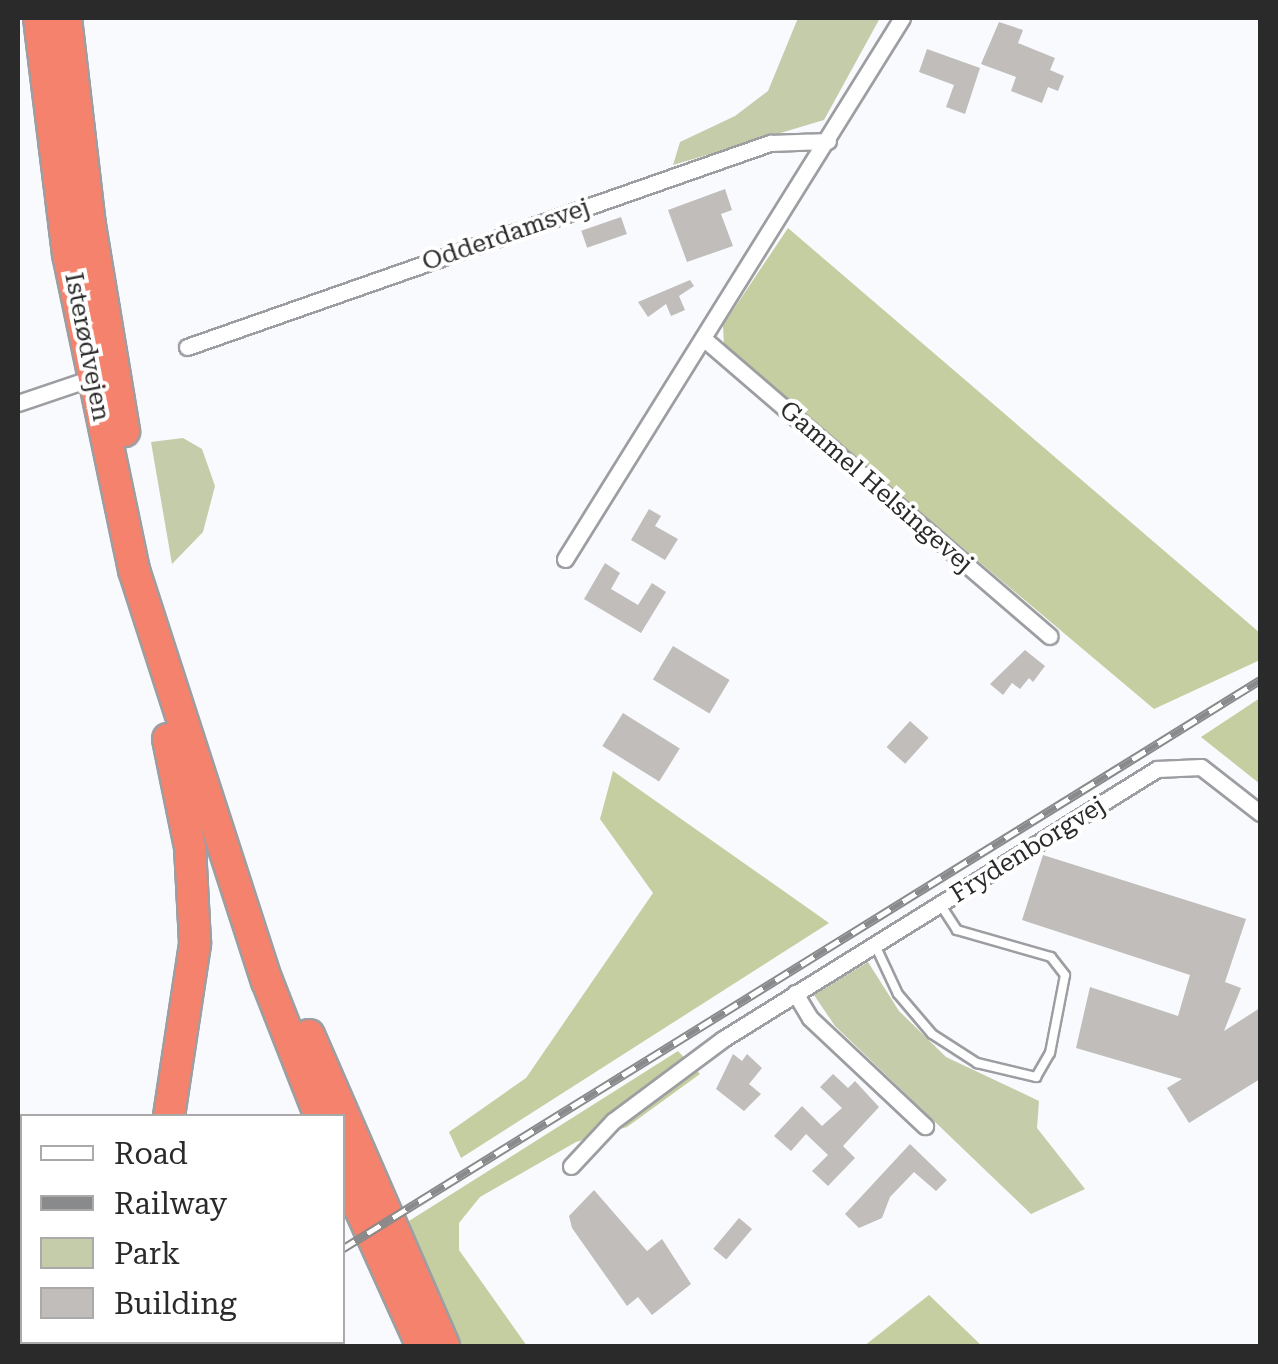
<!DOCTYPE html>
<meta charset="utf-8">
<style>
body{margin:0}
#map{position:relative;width:1278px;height:1364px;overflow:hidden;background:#f9fafd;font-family:"Roboto Serif",serif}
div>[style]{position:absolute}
.green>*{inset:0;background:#c4ccaa}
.forest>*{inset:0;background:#c4cea0}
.building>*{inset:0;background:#c0bdbb;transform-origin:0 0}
.roads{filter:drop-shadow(2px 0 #9d9ea1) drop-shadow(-2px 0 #9d9ea1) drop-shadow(0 2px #9d9ea1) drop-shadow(0 -2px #9d9ea1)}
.lane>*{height:8px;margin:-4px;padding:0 4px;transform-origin:4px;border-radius:4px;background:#fff}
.street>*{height:15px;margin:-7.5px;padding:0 7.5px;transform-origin:7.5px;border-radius:7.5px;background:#fff}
.highway>*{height:30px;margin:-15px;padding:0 15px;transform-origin:15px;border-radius:15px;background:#f4826d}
.rail>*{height:9px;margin-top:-4.5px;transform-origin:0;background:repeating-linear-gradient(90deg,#fff 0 15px,#898a8b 0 30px);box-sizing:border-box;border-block:2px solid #898a8b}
span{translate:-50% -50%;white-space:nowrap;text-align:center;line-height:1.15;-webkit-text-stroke:8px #fff;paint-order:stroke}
.street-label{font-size:25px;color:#2a2a2b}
.frame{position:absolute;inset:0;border:20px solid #2a2a2b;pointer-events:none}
.legend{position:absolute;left:20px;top:1114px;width:325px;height:230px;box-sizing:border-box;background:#fff;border:2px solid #aaa;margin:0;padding:12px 18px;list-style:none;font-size:30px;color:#2a2a2b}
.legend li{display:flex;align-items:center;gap:20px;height:50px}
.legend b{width:50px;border:2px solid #aaa}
</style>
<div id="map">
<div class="green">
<i style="clip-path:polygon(798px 18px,880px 18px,824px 120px,673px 165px,680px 142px,735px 116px,768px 91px)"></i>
<i style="clip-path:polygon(183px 438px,202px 449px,215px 486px,203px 532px,172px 564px,151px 442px)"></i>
<i style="clip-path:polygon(868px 962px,899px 1011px,946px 1057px,1039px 1101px,1037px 1128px,1085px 1189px,1031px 1214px,835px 1026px,814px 995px)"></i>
</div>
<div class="forest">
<i style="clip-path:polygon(788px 228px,1260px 633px,1260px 660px,1154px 709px,724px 347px,723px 325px)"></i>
<i style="clip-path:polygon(1260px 698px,1260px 784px,1201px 737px)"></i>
<i style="clip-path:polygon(613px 771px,829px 923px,461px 1158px,449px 1132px,526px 1078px,653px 893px,600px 819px)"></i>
<i style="clip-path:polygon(678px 1051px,700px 1074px,627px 1127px,576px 1142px,480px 1197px,459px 1223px,459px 1250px,527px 1346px,456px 1346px,401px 1226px)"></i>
<i style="clip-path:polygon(929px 1295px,982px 1346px,864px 1346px)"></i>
</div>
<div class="building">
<i style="clip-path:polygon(999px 22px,1023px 30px,1018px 43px,1055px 58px,1050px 70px,1064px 76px,1058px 91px,1048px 87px,1042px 103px,1011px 91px,1016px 77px,981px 64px)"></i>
<i style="clip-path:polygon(927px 49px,980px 68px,965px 114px,946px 107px,954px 85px,919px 72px)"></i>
<i style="clip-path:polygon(725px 189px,732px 210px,721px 214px,733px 246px,687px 262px,668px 210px)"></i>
<i style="left:621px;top:217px;width:18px;height:42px;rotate:71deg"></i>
<i style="clip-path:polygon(690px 280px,694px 286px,679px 296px,685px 310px,671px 316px,666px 304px,648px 317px,638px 302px)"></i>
<i style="clip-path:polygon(649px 509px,661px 516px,655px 526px,678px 539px,665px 560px,631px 540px)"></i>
<i style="clip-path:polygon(605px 563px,620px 573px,611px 589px,638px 605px,652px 583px,666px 592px,641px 633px,584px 599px)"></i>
<i style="left:673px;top:646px;width:66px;height:39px;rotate:31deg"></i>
<i style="clip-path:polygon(1025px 650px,1045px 666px,1033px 682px,1029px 678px,1020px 689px,1012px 683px,1003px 695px,990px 684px)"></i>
<i style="left:623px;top:713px;width:67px;height:39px;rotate:32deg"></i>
<i style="left:910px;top:721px;width:25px;height:35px;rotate:42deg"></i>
<i style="clip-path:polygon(1043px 855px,1246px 919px,1225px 982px,1241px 988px,1224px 1031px,1260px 1008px,1260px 1079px,1189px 1123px,1167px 1088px,1182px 1079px,1076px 1048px,1090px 987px,1178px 1016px,1190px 975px,1022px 920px)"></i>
<i style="clip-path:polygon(733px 1054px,742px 1061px,747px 1054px,762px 1068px,749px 1084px,761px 1094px,744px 1111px,716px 1089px)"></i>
<i style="clip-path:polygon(833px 1074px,848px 1088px,855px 1081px,879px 1107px,843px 1146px,855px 1158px,828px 1186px,812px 1171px,828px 1155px,806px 1134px,791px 1151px,774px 1136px,802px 1106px,822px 1126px,842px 1108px,820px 1087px)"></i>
<i style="clip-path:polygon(910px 1144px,947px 1180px,936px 1191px,914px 1172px,890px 1197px,882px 1218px,859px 1228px,845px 1214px)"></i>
<i style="clip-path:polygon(594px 1190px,647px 1251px,662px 1239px,691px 1284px,652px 1315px,638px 1297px,627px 1306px,572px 1228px,569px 1216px)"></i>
<i style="left:739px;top:1218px;width:17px;height:40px;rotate:40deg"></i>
</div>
<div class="roads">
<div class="lane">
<i style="left:875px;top:945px;width:54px;rotate:64.9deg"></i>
<i style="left:898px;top:994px;width:52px;rotate:49.6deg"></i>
<i style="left:932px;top:1034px;width:54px;rotate:32.8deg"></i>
<i style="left:977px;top:1063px;width:61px;rotate:13.3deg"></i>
<i style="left:1036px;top:1077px;width:28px;rotate:-60deg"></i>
<i style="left:1050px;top:1053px;width:79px;rotate:-79.1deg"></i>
<i style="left:1065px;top:975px;width:23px;rotate:-128deg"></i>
<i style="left:1051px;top:957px;width:98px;rotate:-164deg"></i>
<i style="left:957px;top:930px;width:31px;rotate:-123deg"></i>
</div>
<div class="street">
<i style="left:703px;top:338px;width:457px;rotate:40.7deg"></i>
<i style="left:187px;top:347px;width:618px;rotate:-19.29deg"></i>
<i style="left:770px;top:143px;width:58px;rotate:-2deg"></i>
<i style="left:18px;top:403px;width:81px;rotate:-18.7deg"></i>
<i style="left:565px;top:559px;width:637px;rotate:-58.08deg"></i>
<i style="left:795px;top:993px;width:29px;rotate:59deg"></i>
<i style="left:810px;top:1018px;width:158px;rotate:43.2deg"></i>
<i style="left:571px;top:1166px;width:62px;rotate:-47deg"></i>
<i style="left:613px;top:1121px;width:137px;rotate:-36.7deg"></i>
<i style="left:723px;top:1039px;width:511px;rotate:-31.89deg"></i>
<i style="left:1157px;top:769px;width:44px;rotate:-2.6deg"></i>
<i style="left:1201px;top:767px;width:75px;rotate:37.9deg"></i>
</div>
<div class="highway">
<i style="left:39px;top:18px;width:238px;rotate:83deg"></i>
<i style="left:68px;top:254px;width:323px;rotate:78.2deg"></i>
<i style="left:134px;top:570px;width:432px;rotate:72.1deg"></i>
<i style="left:267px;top:981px;width:145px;rotate:68.6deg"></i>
<i style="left:66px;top:18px;width:208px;rotate:83.4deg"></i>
<i style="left:90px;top:225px;width:209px;rotate:80.6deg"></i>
<i style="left:168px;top:739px;width:110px;rotate:78.5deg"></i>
<i style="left:190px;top:847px;width:97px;rotate:87deg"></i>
<i style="left:195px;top:944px;width:174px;rotate:98.6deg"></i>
<i style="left:309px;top:1035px;width:339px;rotate:66.5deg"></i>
<i style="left:342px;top:1169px;width:194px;rotate:65.7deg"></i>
<i style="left:72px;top:1346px;width:5px;rotate:-53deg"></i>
</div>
</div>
<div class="rail">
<i style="left:342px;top:1249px;width:1080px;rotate:-31.79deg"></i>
<i style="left:170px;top:1346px;width:11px;rotate:-22deg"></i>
</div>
<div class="street-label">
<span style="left:506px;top:235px;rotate:-19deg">Odderdamsvej</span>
<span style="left:87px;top:347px;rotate:79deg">Isterødvejen</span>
<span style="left:876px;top:487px;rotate:41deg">Gammel Helsingevej</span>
<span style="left:1028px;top:850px;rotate:-32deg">Frydenborgvej</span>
</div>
<div class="frame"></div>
<ul class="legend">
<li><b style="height:12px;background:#fff"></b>Road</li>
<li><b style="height:12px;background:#898a8b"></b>Railway</li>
<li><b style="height:28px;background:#c4ccaa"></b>Park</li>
<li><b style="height:28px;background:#c0bdbb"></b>Building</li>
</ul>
</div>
